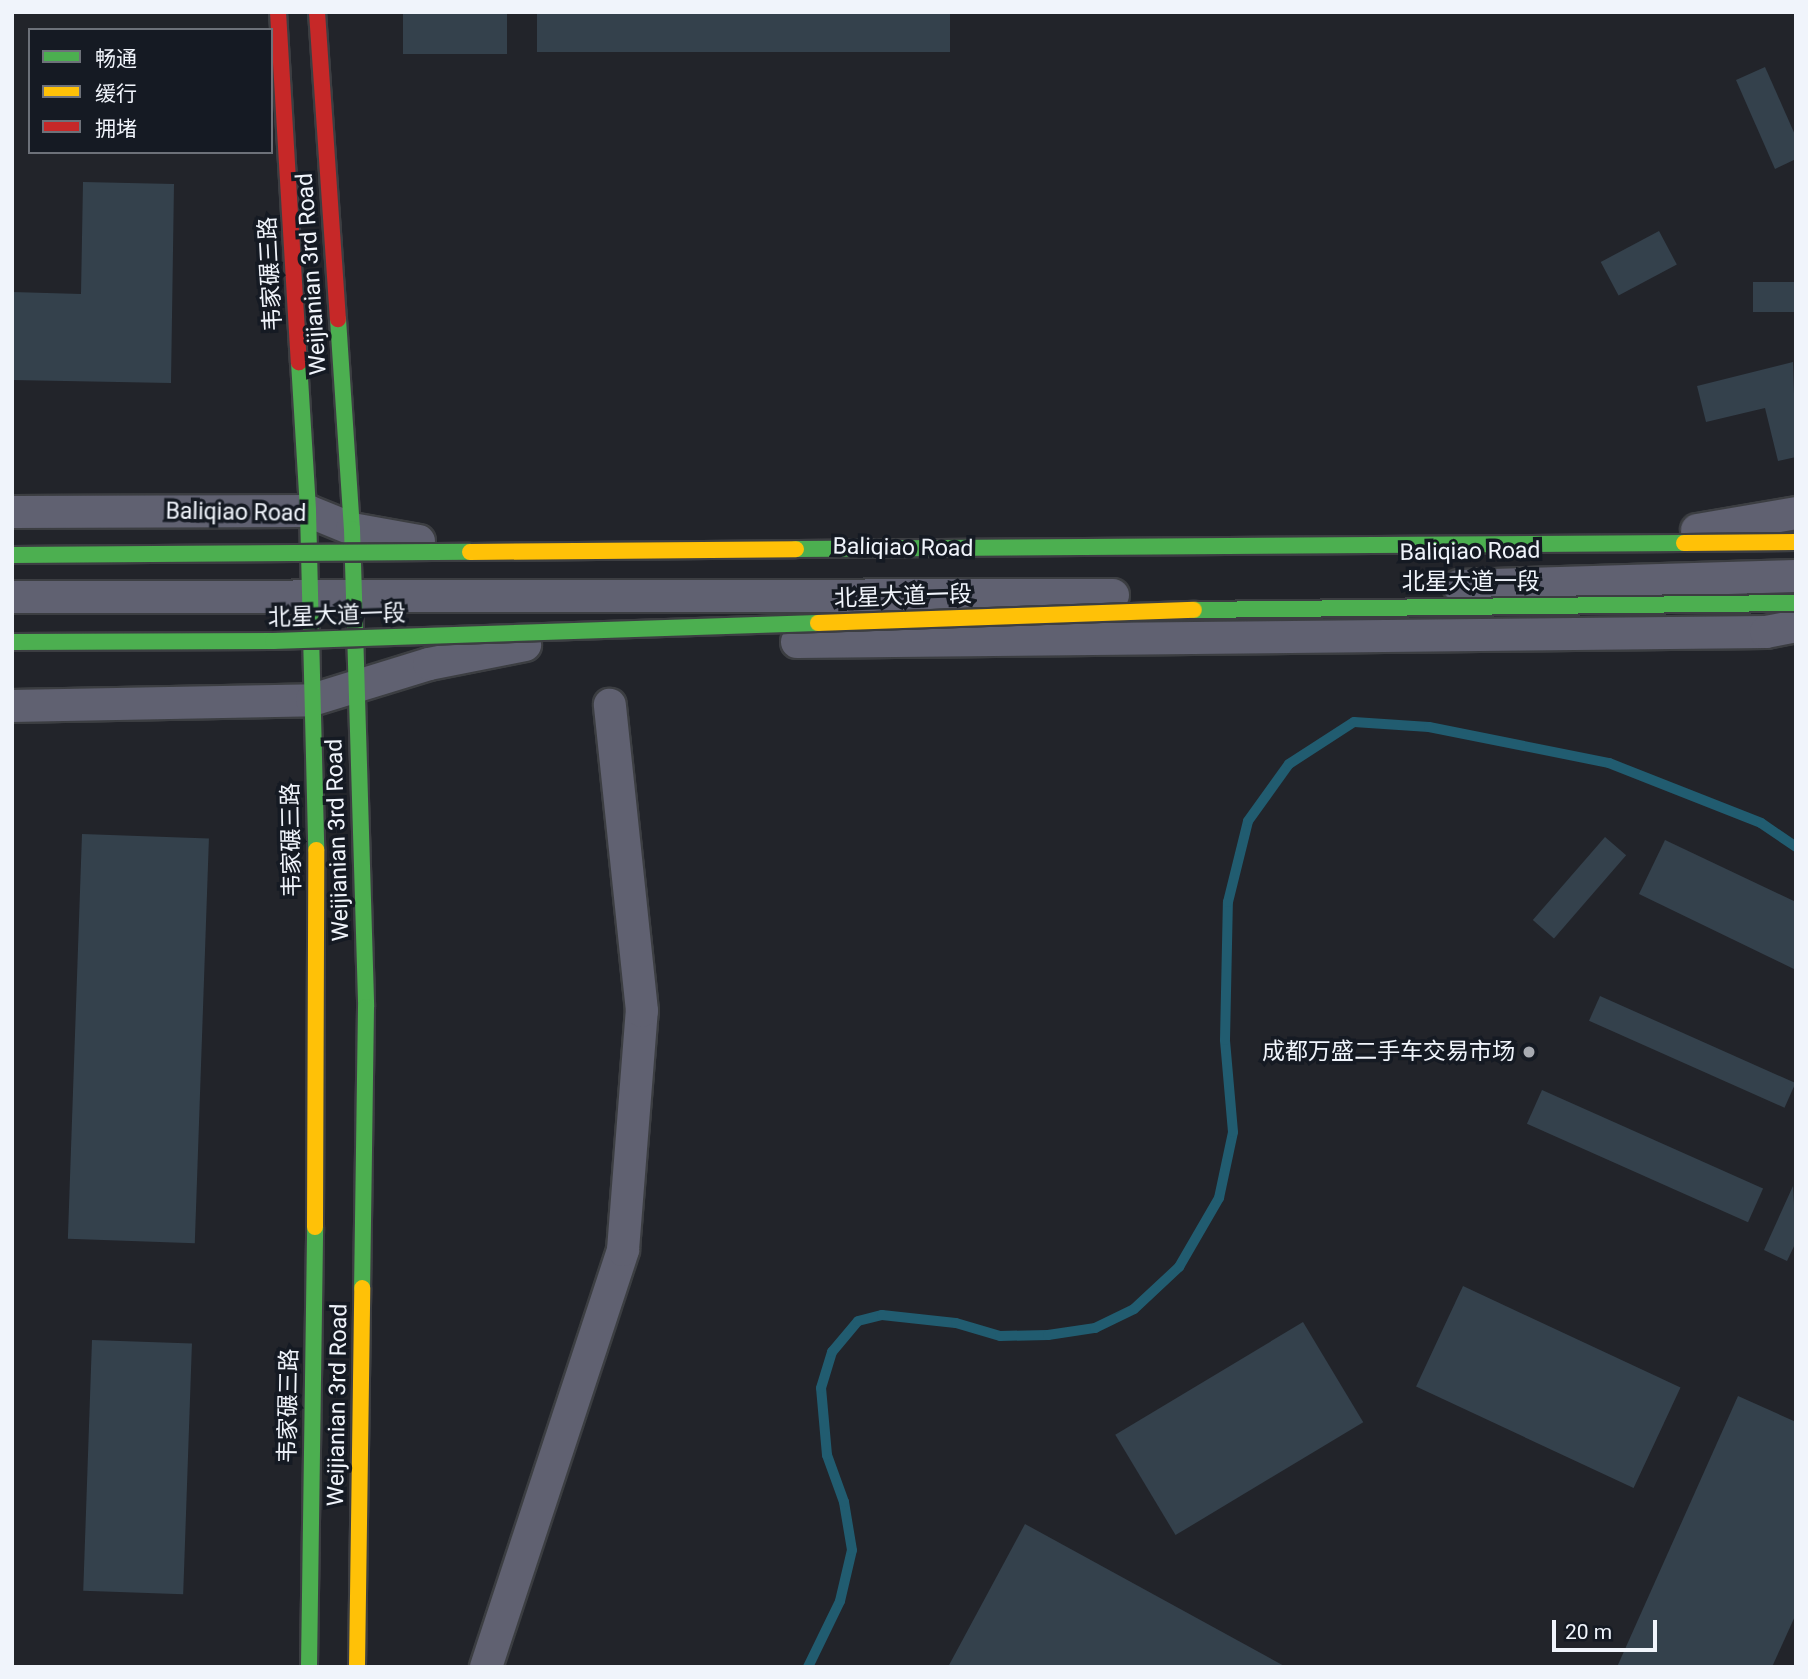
<!DOCTYPE html>
<meta charset="utf-8">
<style>
body{margin:0}
#map{position:relative;width:1808px;height:1679px;overflow:hidden;background:#22242a;font-family:Roboto,"Noto Sans SC",sans-serif}
div>[style]{position:absolute}
.stream>*{height:10px;margin:-5px;padding:0 5px;transform-origin:5px;border-radius:5px;background:#215c70}
.building>*{inset:0;background:#34414c;transform-origin:0 0}
.roads{filter:drop-shadow(2px 0 #3c3e42) drop-shadow(-2px 0 #3c3e42) drop-shadow(0 2px #3c3e42) drop-shadow(0 -2px #3c3e42)}
.street>*{height:32px;margin:-16px;padding:0 16px;transform-origin:16px;border-radius:16px;background:#606171}
.fast>*{height:16px;margin:-8px;padding:0 8px;transform-origin:8px;border-radius:8px;background:#4caf50}
.slow>*{height:16px;margin:-8px;padding:0 8px;transform-origin:8px;border-radius:8px;background:#ffc107}
.jam>*{height:16px;margin:-8px;padding:0 8px;transform-origin:8px;border-radius:8px;background:#c62828}
.bridges{filter:drop-shadow(2px 0 #3c3e42) drop-shadow(-2px 0 #3c3e42) drop-shadow(0 2px #3c3e42) drop-shadow(0 -2px #3c3e42)}
.fast-bridge>*{height:16px;margin:-8px;padding:0 8px;transform-origin:8px;border-radius:8px;background:#4caf50}
.slow-bridge>*{height:16px;margin:-8px;padding:0 8px;transform-origin:8px;border-radius:8px;background:#ffc107}
.dots>*{width:19px;height:19px;translate:-50% -50%;box-sizing:border-box;border:4px solid #151a23;border-radius:50%}
span{translate:-50% -50%;white-space:nowrap;text-align:center;line-height:1.15;-webkit-text-stroke:7px #151a23;paint-order:stroke}
.street-label{font-size:23px;color:#f0f4fb}
.poi-label{font-size:23px;color:#f0f4fb}
.right{translate:-100% -50%;text-align:right}
.frame{position:absolute;inset:0;border:14px solid #f0f4fb;pointer-events:none}
.legend{position:absolute;left:28px;top:28px;width:245px;height:126px;box-sizing:border-box;background:#151a23;border:2px solid #6d7179;margin:0;padding:9px 12px;list-style:none;font-size:21px;color:#f0f4fb}
.legend li{display:flex;align-items:center;gap:14px;height:35px}
.legend b{width:35px;border:2px solid #6d7179}
.scale{position:absolute;left:1552px;top:1620px;width:105px;height:32px;box-sizing:border-box;border:4px solid #f0f4fb;border-top:0;padding-left:9px;font-size:21px;line-height:24px;white-space:nowrap;color:#f0f4fb;-webkit-text-stroke:5px #151a23;paint-order:stroke}
</style>
<div id="map">
<div class="stream">
<i style="left:808px;top:1667px;width:73px;rotate:-64.1deg"></i>
<i style="left:840px;top:1601px;width:52px;rotate:-76.8deg"></i>
<i style="left:852px;top:1550px;width:49px;rotate:-99.5deg"></i>
<i style="left:844px;top:1502px;width:50px;rotate:-109.9deg"></i>
<i style="left:827px;top:1455px;width:67px;rotate:-95.1deg"></i>
<i style="left:821px;top:1388px;width:38px;rotate:-73deg"></i>
<i style="left:832px;top:1352px;width:40px;rotate:-50deg"></i>
<i style="left:858px;top:1321px;width:25px;rotate:-14deg"></i>
<i style="left:882px;top:1315px;width:74px;rotate:6.2deg"></i>
<i style="left:956px;top:1323px;width:46px;rotate:16.5deg"></i>
<i style="left:1000px;top:1336px;width:48px;rotate:-1.2deg"></i>
<i style="left:1048px;top:1335px;width:48px;rotate:-8.5deg"></i>
<i style="left:1095px;top:1328px;width:43px;rotate:-26deg"></i>
<i style="left:1134px;top:1309px;width:62px;rotate:-43deg"></i>
<i style="left:1179px;top:1267px;width:80px;rotate:-59.9deg"></i>
<i style="left:1219px;top:1198px;width:67px;rotate:-78deg"></i>
<i style="left:1233px;top:1132px;width:92px;rotate:-95deg"></i>
<i style="left:1225px;top:1040px;width:138px;rotate:-88.8deg"></i>
<i style="left:1228px;top:902px;width:83px;rotate:-76.1deg"></i>
<i style="left:1248px;top:821px;width:70px;rotate:-54.3deg"></i>
<i style="left:1289px;top:764px;width:77px;rotate:-32.9deg"></i>
<i style="left:1354px;top:722px;width:75px;rotate:3.8deg"></i>
<i style="left:1429px;top:727px;width:184px;rotate:11.3deg"></i>
<i style="left:1609px;top:763px;width:163px;rotate:21.5deg"></i>
<i style="left:1761px;top:823px;width:42px;rotate:34.4deg"></i>
</div>
<div class="building">
<i style="left:403px;top:12px;width:104px;height:42px"></i>
<i style="left:537px;top:12px;width:413px;height:40px"></i>
<i style="clip-path:polygon(1765px 67px,1796px 137px,1796px 159px,1775px 169px,1736px 80px)"></i>
<i style="clip-path:polygon(83px 182px,174px 184px,171px 383px,12px 380px,12px 292px,81px 294px)"></i>
<i style="left:1659px;top:231px;width:38px;height:66px;rotate:62deg"></i>
<i style="left:1796px;top:282px;width:30px;height:43px;rotate:90deg"></i>
<i style="clip-path:polygon(1793px 362px,1796px 457px,1778px 461px,1765px 408px,1706px 422px,1697px 386px)"></i>
<i style="left:82px;top:834px;width:127px;height:405px;rotate:2deg"></i>
<i style="left:1605px;top:837px;width:28px;height:110px;rotate:41deg"></i>
<i style="clip-path:polygon(1665px 840px,1796px 902px,1796px 970px,1639px 894px)"></i>
<i style="left:1600px;top:996px;width:214px;height:27px;rotate:24deg"></i>
<i style="left:1542px;top:1090px;width:242px;height:37px;rotate:24deg"></i>
<i style="clip-path:polygon(1793px 1186px,1796px 1242px,1787px 1261px,1764px 1250px)"></i>
<i style="left:1463px;top:1286px;width:240px;height:111px;rotate:25deg"></i>
<i style="left:1303px;top:1322px;width:117px;height:219px;rotate:59deg"></i>
<i style="left:92px;top:1340px;width:100px;height:251px;rotate:2deg"></i>
<i style="clip-path:polygon(1738px 1396px,1796px 1422px,1796px 1614px,1772px 1667px,1617px 1667px)"></i>
<i style="clip-path:polygon(1025px 1524px,1286px 1667px,948px 1667px)"></i>
</div>
<div class="roads">
<div class="street">
<i style="left:12px;top:512px;width:296px;rotate:-0.2deg"></i>
<i style="left:308px;top:511px;width:48px;rotate:22.2deg"></i>
<i style="left:352px;top:529px;width:68px;rotate:10.2deg"></i>
<i style="left:1697px;top:530px;width:100px;rotate:-9.7deg"></i>
<i style="left:1459px;top:586px;width:337px;rotate:-1.7deg"></i>
<i style="left:12px;top:597px;width:1101px;rotate:-0.1deg"></i>
<i style="left:797px;top:642px;width:969px;rotate:-0.59deg"></i>
<i style="left:1766px;top:632px;width:31px;rotate:-11deg"></i>
<i style="left:12px;top:706px;width:300px;rotate:-1.1deg"></i>
<i style="left:312px;top:700px;width:122px;rotate:-17.1deg"></i>
<i style="left:429px;top:664px;width:98px;rotate:-11.2deg"></i>
<i style="left:486px;top:1667px;width:439px;rotate:-71.8deg"></i>
<i style="left:623px;top:1250px;width:240px;rotate:-85.5deg"></i>
<i style="left:642px;top:1011px;width:308px;rotate:-96deg"></i>
</div>
<div class="fast">
<i style="left:338px;top:319px;width:210px;rotate:86.2deg"></i>
<i style="left:352px;top:529px;width:478px;rotate:88.3deg"></i>
<i style="left:366px;top:1007px;width:281px;rotate:90.8deg"></i>
<i style="left:299px;top:362px;width:149px;rotate:86.5deg"></i>
<i style="left:308px;top:511px;width:339px;rotate:88.6deg"></i>
<i style="left:309px;top:1667px;width:440px;rotate:-89.2deg"></i>
</div>
<div class="slow">
<i style="left:315px;top:1227px;width:377px;rotate:-89.8deg"></i>
<i style="left:357px;top:1667px;width:379px;rotate:-89.2deg"></i>
</div>
<div class="jam">
<i style="left:278px;top:12px;width:351px;rotate:86.6deg"></i>
<i style="left:317px;top:12px;width:308px;rotate:86.1deg"></i>
</div>
</div>
<div class="bridges">
<div class="fast-bridge">
<i style="left:796px;top:549px;width:888px;rotate:-0.39deg"></i>
<i style="left:12px;top:555px;width:458px;rotate:-0.4deg"></i>
<i style="left:1194px;top:610px;width:602px;rotate:-0.67deg"></i>
<i style="left:12px;top:642px;width:261px;rotate:-0.2deg"></i>
<i style="left:273px;top:641px;width:545px;rotate:-1.89deg"></i>
</div>
<div class="slow-bridge">
<i style="left:1684px;top:543px;width:112px;rotate:-0.5deg"></i>
<i style="left:470px;top:552px;width:326px;rotate:-0.5deg"></i>
<i style="left:818px;top:623px;width:376px;rotate:-2deg"></i>
</div>
</div>
<div class="dots">
<i style="left:1529px;top:1052px;background:#a8abb2"></i>
</div>
<div class="street-label">
<span style="left:271px;top:274px;rotate:-93deg">韦家碾三路</span>
<span style="left:312px;top:274px;rotate:-94deg">Weijianian 3rd Road</span>
<span style="left:236px;top:513px;rotate:1deg">Baliqiao Road</span>
<span style="left:903px;top:548px;rotate:1deg">Baliqiao Road</span>
<span style="left:1470px;top:552px;rotate:-1deg">Baliqiao Road</span>
<span style="left:1471px;top:582px">北星大道一段</span>
<span style="left:903px;top:597px;rotate:-2deg">北星大道一段</span>
<span style="left:337px;top:616px;rotate:-2deg">北星大道一段</span>
<span style="left:292px;top:840px;rotate:-91deg">韦家碾三路</span>
<span style="left:338px;top:840px;rotate:-92deg">Weijianian 3rd Road</span>
<span style="left:338px;top:1405px;rotate:-89deg">Weijianian 3rd Road</span>
<span style="left:289px;top:1406px;rotate:-89deg">韦家碾三路</span>
</div>
<div class="poi-label">
<span class="right" style="left:1515px;top:1052px">成都万盛二手车交易市场</span>
</div>
<div class="frame"></div>
<ul class="legend">
<li><b style="height:9px;background:#4caf50"></b>畅通</li>
<li><b style="height:9px;background:#ffc107"></b>缓行</li>
<li><b style="height:9px;background:#c62828"></b>拥堵</li>
</ul>
<div class="scale">20 m</div>
</div>
